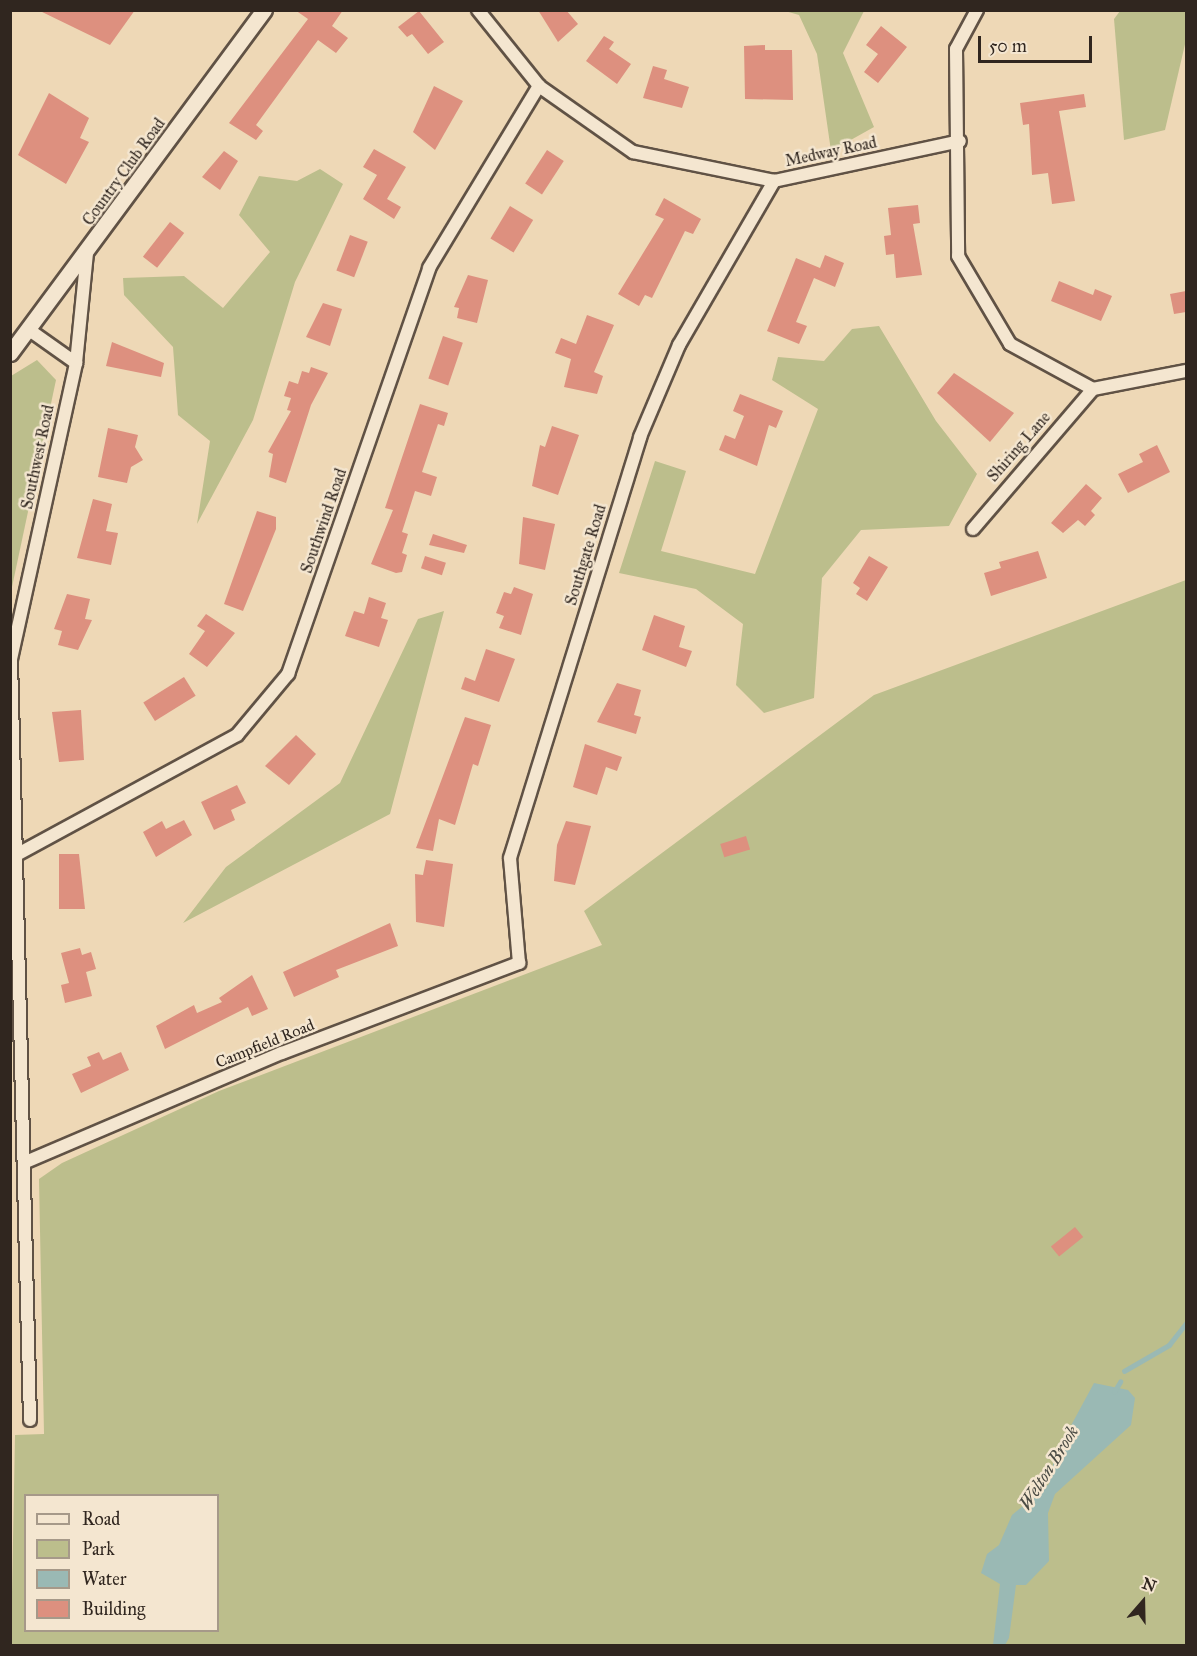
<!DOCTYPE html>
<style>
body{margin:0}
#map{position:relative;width:1197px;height:1656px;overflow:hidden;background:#eed8b6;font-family:"IM FELL Great Primer",serif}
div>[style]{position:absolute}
.green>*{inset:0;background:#bcbe8c}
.water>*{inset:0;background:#9ab9b4}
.stream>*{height:4.5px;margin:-2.25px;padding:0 2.25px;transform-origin:2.25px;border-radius:2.25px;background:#9ab9b4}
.building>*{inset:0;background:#dd907f;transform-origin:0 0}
.roads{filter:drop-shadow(2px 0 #605245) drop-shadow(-2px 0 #605245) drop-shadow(0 2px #605245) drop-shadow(0 -2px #605245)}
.minor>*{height:12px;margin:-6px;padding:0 6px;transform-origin:6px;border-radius:6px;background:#f4e6d0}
.tertiary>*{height:15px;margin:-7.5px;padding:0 7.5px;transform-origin:7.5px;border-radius:7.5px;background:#f4e6d0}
span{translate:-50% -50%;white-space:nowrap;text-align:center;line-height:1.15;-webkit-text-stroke:5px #f4e6d0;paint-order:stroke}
.street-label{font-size:16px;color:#30261f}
.water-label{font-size:18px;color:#4a4b44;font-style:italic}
.frame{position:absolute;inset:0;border:12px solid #30261f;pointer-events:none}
.legend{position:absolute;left:24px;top:1494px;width:195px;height:138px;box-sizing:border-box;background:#f4e6d0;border:2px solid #a69989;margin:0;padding:8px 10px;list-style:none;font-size:18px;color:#30261f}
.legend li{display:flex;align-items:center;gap:12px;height:30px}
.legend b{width:30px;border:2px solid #a69989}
.north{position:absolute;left:1113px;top:1572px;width:60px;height:60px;-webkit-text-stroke:4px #f4e6d0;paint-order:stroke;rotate:20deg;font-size:16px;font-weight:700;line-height:24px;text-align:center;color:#30261f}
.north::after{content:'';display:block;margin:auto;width:21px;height:27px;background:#30261f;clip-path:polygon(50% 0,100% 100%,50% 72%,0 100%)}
.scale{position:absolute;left:978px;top:36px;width:114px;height:27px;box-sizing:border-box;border:3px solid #30261f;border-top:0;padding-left:8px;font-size:18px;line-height:21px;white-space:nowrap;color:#30261f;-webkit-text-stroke:4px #f4e6d0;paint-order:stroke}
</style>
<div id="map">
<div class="green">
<i style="clip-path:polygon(785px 11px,864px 11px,843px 53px,874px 127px,831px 151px,817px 54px,799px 15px)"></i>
<i style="clip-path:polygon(1120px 11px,1186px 11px,1186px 40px,1165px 130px,1124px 140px,1114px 19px)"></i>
<i style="clip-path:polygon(320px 169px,343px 184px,295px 282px,253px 420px,197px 524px,210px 441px,178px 415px,173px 347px,124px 295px,123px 278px,184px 276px,223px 308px,270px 252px,239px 215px,259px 176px,297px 181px)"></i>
<i style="clip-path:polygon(879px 326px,936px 421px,977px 474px,949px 526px,861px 530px,822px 578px,814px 698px,764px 713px,736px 685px,743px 624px,696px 589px,619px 573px,655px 461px,686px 471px,661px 551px,755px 574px,818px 409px,772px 380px,778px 357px,824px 361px,852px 329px)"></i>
<i style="clip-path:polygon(37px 360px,56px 380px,12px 587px,11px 376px)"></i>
<i style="clip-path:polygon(evenodd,1186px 580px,1186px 1645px,11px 1645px,15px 1435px,44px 1434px,39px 1179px,62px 1163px,219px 1091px,602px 945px,584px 911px,874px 695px,1186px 580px,26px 1496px,218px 1496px,218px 1630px,26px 1630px,26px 1496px)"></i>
<i style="clip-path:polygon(444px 611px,390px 814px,183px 923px,226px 867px,340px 783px,418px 619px)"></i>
</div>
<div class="water">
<i style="clip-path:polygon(1094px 1383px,1128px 1390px,1135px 1398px,1131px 1425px,1055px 1494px,1048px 1513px,1049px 1561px,1026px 1585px,1016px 1585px,1009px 1638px,1005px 1645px,993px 1645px,1000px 1584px,981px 1573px,987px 1554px,999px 1545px,1012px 1515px,1049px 1484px,1055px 1455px)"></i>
</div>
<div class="stream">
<i style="left:1124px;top:1371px;width:52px;rotate:-30deg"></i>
<i style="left:1169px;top:1345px;width:28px;rotate:-52deg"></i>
<i style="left:1114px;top:1392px;width:12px;rotate:-59deg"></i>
</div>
<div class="building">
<i style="clip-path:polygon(38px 10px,135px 10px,110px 45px)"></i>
<i style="clip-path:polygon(295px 10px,343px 10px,332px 26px,348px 38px,336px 53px,318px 40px,256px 125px,263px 131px,256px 140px,229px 123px,308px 19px)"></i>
<i style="clip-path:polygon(538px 10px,566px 10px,578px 24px,558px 42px)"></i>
<i style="clip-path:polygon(419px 11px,444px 42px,428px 54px,412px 34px,407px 37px,398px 27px)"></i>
<i style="clip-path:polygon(881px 26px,907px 47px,878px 83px,864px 72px,878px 54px,866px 45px)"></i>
<i style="clip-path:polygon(604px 36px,614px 42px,609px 49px,631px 64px,617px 84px,586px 61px)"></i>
<i style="clip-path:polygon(765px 45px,765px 50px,792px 50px,793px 100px,745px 99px,744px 46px)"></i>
<i style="clip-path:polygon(653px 66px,667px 70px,664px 79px,689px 87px,682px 108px,643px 98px)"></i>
<i style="clip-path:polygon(434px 86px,463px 101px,435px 150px,413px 132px)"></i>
<i style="clip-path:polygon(49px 93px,89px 118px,80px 138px,89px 142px,66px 184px,18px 155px)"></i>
<i style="clip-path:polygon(1084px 94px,1086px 107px,1059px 111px,1075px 201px,1052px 204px,1048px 173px,1032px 175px,1029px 124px,1023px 125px,1020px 103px)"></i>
<i style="clip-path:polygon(374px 149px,406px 167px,387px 199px,401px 207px,394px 219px,363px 199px,377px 175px,363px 167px)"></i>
<i style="left:547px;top:150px;width:20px;height:40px;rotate:33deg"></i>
<i style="clip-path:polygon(224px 151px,238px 161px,220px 190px,202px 177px)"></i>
<i style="clip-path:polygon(664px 198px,701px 219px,693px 234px,685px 231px,652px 298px,645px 295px,639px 306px,618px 294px,664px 219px,655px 215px)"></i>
<i style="clip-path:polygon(918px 205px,920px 223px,913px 224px,922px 275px,896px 278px,894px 254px,886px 255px,884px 236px,891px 235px,888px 208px)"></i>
<i style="left:510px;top:206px;width:27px;height:38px;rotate:31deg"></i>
<i style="left:170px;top:222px;width:18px;height:44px;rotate:38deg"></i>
<i style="left:350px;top:235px;width:19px;height:38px;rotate:21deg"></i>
<i style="clip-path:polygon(825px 255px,844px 263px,835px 287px,814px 278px,796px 322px,807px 326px,799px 344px,767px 331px,796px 258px,820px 268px)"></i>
<i style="clip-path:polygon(468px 275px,488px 280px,477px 323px,457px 318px,459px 308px,454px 307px)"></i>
<i style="clip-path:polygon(1059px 281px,1093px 295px,1095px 289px,1112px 296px,1101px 321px,1051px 301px)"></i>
<i style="clip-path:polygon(1186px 291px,1186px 312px,1174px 314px,1170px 294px)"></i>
<i style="clip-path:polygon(323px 303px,342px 309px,330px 346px,306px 337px)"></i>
<i style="clip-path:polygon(587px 315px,614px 325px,594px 372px,603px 376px,597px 394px,564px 387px,571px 359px,555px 353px,561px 338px,576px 344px)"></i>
<i style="left:443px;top:336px;width:21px;height:45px;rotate:19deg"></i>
<i style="clip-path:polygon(112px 342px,164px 363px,161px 377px,106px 366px)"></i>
<i style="clip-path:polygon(311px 367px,328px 373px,311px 405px,286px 483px,269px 477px,273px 454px,268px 452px,291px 411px,287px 410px,291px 398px,284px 396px,289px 381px,298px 384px,302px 371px,309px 373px)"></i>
<i style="clip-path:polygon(954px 373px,1014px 413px,990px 442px,937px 393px)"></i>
<i style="clip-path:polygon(740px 394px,783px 411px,776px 428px,769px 425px,757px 466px,719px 450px,725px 435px,735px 439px,744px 416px,733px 411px)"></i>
<i style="clip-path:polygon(420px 404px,448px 413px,444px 426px,438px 424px,422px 472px,437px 477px,431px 496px,415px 491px,402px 532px,408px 534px,402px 553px,407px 555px,402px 572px,396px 573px,371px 564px,393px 510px,385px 508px)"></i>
<i style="clip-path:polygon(552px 426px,579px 435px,558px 495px,532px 486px,540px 445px,545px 447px)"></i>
<i style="clip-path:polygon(108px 428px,138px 435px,135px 447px,143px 460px,131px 467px,127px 483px,98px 477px)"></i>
<i style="clip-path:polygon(1157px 445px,1170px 472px,1128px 493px,1118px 474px,1143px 462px,1139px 454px)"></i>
<i style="clip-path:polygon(1086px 484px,1102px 498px,1091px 511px,1095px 515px,1085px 526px,1078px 520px,1063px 533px,1051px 523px)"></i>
<i style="clip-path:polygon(93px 499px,112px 504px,106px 531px,118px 533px,111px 565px,77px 558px)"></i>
<i style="clip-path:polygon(257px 511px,276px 517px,276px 529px,243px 611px,224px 604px)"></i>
<i style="clip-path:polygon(523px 517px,555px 524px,545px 570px,519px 564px)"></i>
<i style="clip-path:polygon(433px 534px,467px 545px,464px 553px,429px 545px)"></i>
<i style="clip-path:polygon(1038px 551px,1047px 578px,991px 596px,984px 573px,1001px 568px,999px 562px)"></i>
<i style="left:425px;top:556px;width:22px;height:13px;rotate:18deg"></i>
<i style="clip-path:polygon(869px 556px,888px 567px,867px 601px,856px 594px,860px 588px,853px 583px)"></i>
<i style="clip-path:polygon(514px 587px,533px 594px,521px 635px,499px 628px,504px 616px,496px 613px,504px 592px,511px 594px)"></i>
<i style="clip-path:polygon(67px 594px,90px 599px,85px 619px,92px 620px,78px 650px,58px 645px,62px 631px,54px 629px)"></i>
<i style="clip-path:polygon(369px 597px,386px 603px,381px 618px,388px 620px,379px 647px,345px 636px,354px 611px,364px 614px)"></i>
<i style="clip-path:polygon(206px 614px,235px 633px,207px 667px,189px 654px,205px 631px,197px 626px)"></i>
<i style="clip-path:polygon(654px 615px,685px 626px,679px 647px,692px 651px,686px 667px,642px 650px)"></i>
<i style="clip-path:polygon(486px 649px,515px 659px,499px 702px,461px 689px,465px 677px,475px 681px)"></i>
<i style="left:184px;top:677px;width:22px;height:48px;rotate:58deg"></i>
<i style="clip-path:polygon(617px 683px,641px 690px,634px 715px,641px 717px,636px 734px,597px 722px)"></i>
<i style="clip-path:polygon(81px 710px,84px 760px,59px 762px,52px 712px)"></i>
<i style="clip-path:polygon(465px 717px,491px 725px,478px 766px,473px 764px,455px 825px,439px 819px,433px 851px,416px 848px)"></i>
<i style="clip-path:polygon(296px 735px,316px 754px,289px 785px,265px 766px)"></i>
<i style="clip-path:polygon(585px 744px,622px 757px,617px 771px,606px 767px,597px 795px,573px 787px)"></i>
<i style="clip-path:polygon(237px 785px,246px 803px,231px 810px,235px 820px,214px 830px,201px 802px)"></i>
<i style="clip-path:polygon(184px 820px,192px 835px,156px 857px,143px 832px,162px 821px,166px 829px)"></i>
<i style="clip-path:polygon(566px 821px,591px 826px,575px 885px,554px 881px,557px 845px)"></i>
<i style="left:746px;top:836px;width:14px;height:27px;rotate:73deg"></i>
<i style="clip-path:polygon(59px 854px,79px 854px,85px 909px,59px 909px)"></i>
<i style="clip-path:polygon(426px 860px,453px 864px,444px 927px,416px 922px,415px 874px,423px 875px)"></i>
<i style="clip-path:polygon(390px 923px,398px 946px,336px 970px,339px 977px,294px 997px,283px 972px)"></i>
<i style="clip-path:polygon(80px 948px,82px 955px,91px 952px,96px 969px,86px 972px,92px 996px,65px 1003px,61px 985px,69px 983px,61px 953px)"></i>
<i style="clip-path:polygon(252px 975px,268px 1009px,252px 1016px,248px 1007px,165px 1049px,156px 1026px,194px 1005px,197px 1013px,222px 1002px,219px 998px)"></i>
<i style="clip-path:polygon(99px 1052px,103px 1060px,121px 1052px,129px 1070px,81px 1093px,72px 1074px,91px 1066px,87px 1057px)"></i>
<i style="left:1075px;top:1227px;width:13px;height:31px;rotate:51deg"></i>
</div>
<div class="roads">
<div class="minor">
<i style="left:478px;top:10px;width:97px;rotate:51.2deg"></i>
<i style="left:539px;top:86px;width:115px;rotate:35.1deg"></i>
<i style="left:633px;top:152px;width:144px;rotate:11.6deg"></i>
<i style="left:774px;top:181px;width:190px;rotate:-12.1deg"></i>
<i style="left:977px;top:10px;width:44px;rotate:118.3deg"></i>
<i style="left:956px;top:49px;width:207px;rotate:89.4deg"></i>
<i style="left:958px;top:256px;width:102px;rotate:59.4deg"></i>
<i style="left:1010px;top:344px;width:94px;rotate:28.5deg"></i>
<i style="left:1093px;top:389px;width:95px;rotate:-11deg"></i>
<i style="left:28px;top:329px;width:59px;rotate:35.3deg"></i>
<i style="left:973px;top:529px;width:184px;rotate:-49.4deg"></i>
<i style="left:18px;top:854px;width:249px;rotate:-28.5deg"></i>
<i style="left:237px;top:735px;width:80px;rotate:-50.1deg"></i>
<i style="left:288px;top:674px;width:430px;rotate:-70.8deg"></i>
<i style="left:429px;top:268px;width:213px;rotate:-58.9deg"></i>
<i style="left:26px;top:1162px;width:278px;rotate:-23.1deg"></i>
<i style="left:282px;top:1053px;width:254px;rotate:-20.8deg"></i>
<i style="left:519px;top:963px;width:105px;rotate:-94.9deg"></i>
<i style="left:510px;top:858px;width:441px;rotate:-72.8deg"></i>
<i style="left:640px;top:437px;width:100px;rotate:-67deg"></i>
<i style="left:679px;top:345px;width:190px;rotate:-59.9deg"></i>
<i style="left:30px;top:1420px;width:761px;rotate:-91.43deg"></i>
<i style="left:11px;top:659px;width:303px;rotate:-77.6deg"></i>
<i style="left:76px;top:363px;width:112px;rotate:-84.3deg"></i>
</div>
<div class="tertiary">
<i style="left:10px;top:353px;width:427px;rotate:-53.5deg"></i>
</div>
</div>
<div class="street-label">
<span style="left:831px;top:152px;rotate:-12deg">Medway Road</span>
<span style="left:124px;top:172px;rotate:-54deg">Country Club Road</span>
<span style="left:1019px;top:447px;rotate:-49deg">Shiring Lane</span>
<span style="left:38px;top:457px;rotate:-78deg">Southwest Road</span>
<span style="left:324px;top:521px;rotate:-71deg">Southwind Road</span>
<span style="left:586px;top:555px;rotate:-73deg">Southgate Road</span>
<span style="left:265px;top:1044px;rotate:-22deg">Campfield Road</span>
</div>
<div class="water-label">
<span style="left:1049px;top:1468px;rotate:-58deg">Welton Brook</span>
</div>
<div class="frame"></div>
<ul class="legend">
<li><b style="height:8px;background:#f4e6d0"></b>Road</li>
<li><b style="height:16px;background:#bcbe8c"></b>Park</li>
<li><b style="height:16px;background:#9ab9b4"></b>Water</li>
<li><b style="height:16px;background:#dd907f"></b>Building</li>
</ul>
<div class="north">N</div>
<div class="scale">50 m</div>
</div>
